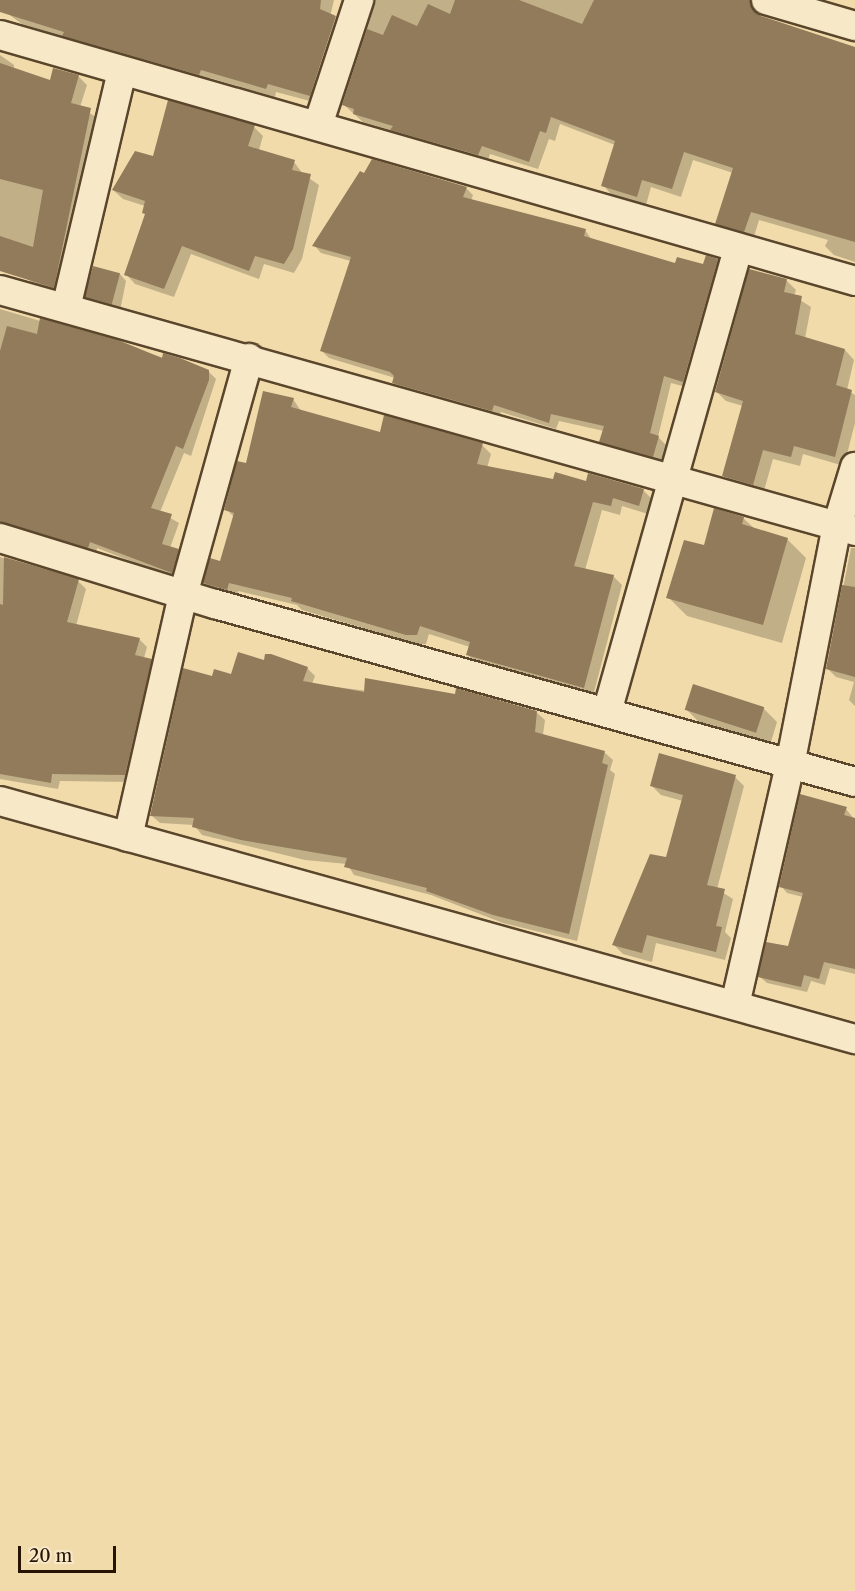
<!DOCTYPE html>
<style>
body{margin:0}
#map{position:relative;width:855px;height:1591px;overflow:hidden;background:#f2dbab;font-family:"Libre Caslon Text",serif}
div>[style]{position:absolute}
.shadow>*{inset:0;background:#0003}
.building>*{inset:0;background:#917b5a;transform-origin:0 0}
.roads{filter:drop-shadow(2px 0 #5a462c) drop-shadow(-2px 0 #5a462c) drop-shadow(0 2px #5a462c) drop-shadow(0 -2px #5a462c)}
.street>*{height:28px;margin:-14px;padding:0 14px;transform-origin:14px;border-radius:14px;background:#f7e8c8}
span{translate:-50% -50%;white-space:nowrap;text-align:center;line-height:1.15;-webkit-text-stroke:5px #f7e8c8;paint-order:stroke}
.scale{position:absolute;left:18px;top:1546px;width:98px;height:27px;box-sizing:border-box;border:3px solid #281402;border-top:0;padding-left:8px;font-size:18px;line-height:21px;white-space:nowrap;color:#281402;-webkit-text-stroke:4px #f7e8c8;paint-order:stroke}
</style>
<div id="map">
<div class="shadow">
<i style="clip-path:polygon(0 0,334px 0,310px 101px,276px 92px,275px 97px,210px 78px,208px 83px,73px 44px,66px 38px,22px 24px,0 8px)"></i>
<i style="clip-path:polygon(376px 0,735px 0,749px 5px,762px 18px,855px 48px,855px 262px,834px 255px,825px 246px,828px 240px,759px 220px,753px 240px,726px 232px,717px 223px,733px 173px,693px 160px,681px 197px,651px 187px,646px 205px,611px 194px,603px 185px,615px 145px,560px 124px,555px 141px,549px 139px,538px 169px,490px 154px,487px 163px,401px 138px,393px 131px,363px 122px,344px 105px)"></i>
<i style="clip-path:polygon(0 55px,14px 65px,14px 69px,51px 81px,78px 76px,87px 85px,80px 107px,99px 119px,62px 296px,41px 290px,0 255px)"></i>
<i style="clip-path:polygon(254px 127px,263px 136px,259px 150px,294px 162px,303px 174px,319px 185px,302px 259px,294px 273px,264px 264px,259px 279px,191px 254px,174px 297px,135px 284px,126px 274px,146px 215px,145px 206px,123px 199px,113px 190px,154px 158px)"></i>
<i style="clip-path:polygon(466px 188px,473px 195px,471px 201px,585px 230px,592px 240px,677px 265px,704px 266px,717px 260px,724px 267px,690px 388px,671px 383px,658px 437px,666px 445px,661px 463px,608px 449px,600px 441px,604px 431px,559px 421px,556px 429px,501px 412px,499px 418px,402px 390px,394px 383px,395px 378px,329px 358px,322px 351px,351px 261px,321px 253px,314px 245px)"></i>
<i style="clip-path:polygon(120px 274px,126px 281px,120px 311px,94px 303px,87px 297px)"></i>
<i style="clip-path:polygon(786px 280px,796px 290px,794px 296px,811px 307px,805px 338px,845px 350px,854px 360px,847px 390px,855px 395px,855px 423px,844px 466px,803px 454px,800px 466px,773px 459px,763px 494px,734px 485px,724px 475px,743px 406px,726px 401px,716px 391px)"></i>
<i style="clip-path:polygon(0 309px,208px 371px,216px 379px,191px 456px,184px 453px,160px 512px,179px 523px,170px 548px,186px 558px,180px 580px,97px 548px,96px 555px,0 532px)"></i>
<i style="clip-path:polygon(293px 399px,301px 411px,381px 434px,482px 445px,491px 454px,487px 468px,554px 481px,643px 490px,652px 499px,648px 514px,622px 506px,620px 515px,602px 510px,585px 570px,613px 576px,622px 585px,593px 696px,477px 664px,467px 654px,470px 647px,429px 634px,426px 644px,417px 644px,302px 610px,297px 605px,238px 591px,236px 598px,214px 592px,205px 583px,221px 562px,234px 517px,226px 509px,248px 465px)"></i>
<i style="clip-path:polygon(743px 518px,755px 529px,787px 539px,806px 558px,782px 643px,687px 616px,668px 597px,705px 547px)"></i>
<i style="clip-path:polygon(851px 548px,855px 548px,855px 706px,849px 700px,854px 682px,836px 677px,827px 668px)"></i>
<i style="clip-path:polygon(0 557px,78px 581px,86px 589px,76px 626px,139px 639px,147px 647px,144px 658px,159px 668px,133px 782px,60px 781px,58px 789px,0 779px)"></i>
<i style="clip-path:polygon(265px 662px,307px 668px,315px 676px,312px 684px,536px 712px,545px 720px,543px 735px,604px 752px,613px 760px,610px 770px,615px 774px,577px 941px,503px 923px,431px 895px,354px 875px,347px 864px,305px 860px,202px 835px,194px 825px,160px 823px,151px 815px,213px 678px,232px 675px)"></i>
<i style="clip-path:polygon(763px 708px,777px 722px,770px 745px,701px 724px,687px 710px)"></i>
<i style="clip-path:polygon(735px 777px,744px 786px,717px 889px,733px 899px,725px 932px,731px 938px,725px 960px,656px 943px,652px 962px,623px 954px,614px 945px,667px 859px,683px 801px,661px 795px,651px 785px)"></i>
<i style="clip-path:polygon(846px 809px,855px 820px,855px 974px,830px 968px,825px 985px,811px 981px,807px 992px,767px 983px,760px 977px,790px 948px,803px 897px,787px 893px,781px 886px)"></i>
</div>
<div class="building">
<i style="clip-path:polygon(0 0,321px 0,320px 9px,336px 16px,310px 96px,268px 84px,266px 89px,201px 70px,199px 75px,62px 36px,64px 32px,0 12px)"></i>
<i style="clip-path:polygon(455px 0,519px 0,582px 24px,594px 0,750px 0,754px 11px,761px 16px,855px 47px,855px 242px,751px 212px,744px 232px,715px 224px,733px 168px,684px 152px,672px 189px,642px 180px,637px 197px,601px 186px,615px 141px,551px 117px,546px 133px,540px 131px,529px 162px,482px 146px,478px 155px,390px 130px,393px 126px,353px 114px,354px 109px,342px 105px,367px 29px,383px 35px,392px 15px,417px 26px,428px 4px,450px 14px)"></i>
<i style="clip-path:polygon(0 63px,50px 80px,53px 68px,79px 75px,71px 103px,91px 108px,54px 288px,0 271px,0 236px,33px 247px,43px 190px,0 179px)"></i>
<i style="clip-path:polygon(168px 100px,255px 125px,248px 146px,295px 160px,292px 170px,311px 174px,293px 249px,284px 264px,255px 256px,249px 271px,182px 246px,164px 289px,124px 275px,145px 214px,142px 213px,145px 201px,112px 190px,135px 151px,153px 156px)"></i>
<i style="clip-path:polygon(372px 159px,467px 187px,463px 197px,586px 229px,584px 236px,675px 263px,677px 257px,703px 264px,706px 255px,718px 259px,683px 382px,664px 376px,650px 433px,659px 436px,653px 457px,599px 442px,604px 426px,551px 414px,549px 423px,494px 405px,492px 411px,392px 383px,394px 376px,390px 372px,320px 351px,351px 257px,312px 246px,360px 171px,364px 173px)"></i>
<i style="left:93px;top:266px;width:28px;height:32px;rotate:15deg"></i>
<i style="clip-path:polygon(749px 269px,787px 279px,784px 292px,802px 296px,795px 334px,845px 349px,836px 385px,852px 390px,835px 457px,794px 446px,791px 457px,763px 450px,753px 485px,722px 476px,743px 401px,715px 392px)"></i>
<i style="clip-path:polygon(40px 318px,118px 340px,162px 358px,163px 353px,180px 358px,209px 370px,209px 380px,183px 449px,176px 446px,151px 508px,172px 514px,162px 544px,179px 549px,172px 573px,90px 542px,88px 548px,0 522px,0 351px,7px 326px,37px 334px)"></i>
<i style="clip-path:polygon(263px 391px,294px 398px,291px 407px,380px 432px,384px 415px,483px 443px,477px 464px,553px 479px,555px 472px,586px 481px,588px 473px,644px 489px,639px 506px,613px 498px,611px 506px,593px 502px,574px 566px,614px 575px,584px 688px,466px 655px,470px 642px,420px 626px,417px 635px,406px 635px,291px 601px,292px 598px,229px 583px,227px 590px,203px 583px,210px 558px,220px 561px,234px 513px,224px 510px,237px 461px,246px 463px)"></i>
<i style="clip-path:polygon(714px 508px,744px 517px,742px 524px,788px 538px,763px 625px,666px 598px,684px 540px,704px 545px)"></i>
<i style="clip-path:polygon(4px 557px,79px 579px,67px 622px,140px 638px,135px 655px,152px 659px,125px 775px,52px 774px,51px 783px,0 774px,0 604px,3px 605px)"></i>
<i style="clip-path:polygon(842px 585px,855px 587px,855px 677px,826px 669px)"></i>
<i style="clip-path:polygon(238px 652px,264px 660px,265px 654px,271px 654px,308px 667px,303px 681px,364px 692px,365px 678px,455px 694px,456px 688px,537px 711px,535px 732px,605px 751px,602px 763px,608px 765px,569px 934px,493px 915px,426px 891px,427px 888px,344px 867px,347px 858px,241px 840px,192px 827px,194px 818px,150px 816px,183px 668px,212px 676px,214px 669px,231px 674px)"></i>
<i style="left:693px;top:684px;width:75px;height:27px;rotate:18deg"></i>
<i style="clip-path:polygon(659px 753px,736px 775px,707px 885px,725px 889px,716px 926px,722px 927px,716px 952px,647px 935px,642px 953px,612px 945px,650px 854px,666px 857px,683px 795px,650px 786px)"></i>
<i style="clip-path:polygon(800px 794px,847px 807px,844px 815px,855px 818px,855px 969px,824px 962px,819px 979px,804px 975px,801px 987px,758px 977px,766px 942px,788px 946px,803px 893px,779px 887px)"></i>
</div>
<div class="roads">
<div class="street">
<i style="left:766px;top:0;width:93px;rotate:16.3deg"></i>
<i style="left:0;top:35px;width:890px;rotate:16.05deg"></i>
<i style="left:318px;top:125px;width:132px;rotate:-71.8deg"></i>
<i style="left:0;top:290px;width:888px;rotate:15.74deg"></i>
<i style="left:66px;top:308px;width:244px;rotate:-76.7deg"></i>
<i style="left:0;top:538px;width:225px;rotate:17.1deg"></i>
<i style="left:215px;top:604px;width:664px;rotate:15.54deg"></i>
<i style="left:607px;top:712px;width:482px;rotate:-74.2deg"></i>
<i style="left:0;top:801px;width:888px;rotate:15.56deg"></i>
<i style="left:128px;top:837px;width:248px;rotate:-77.2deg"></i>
<i style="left:183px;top:595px;width:246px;rotate:-74.4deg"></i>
<i style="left:735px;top:1005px;width:246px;rotate:-77.1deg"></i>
<i style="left:790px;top:765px;width:244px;rotate:-78.9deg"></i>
<i style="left:837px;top:526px;width:62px;rotate:-73deg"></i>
</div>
</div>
<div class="scale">20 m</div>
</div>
